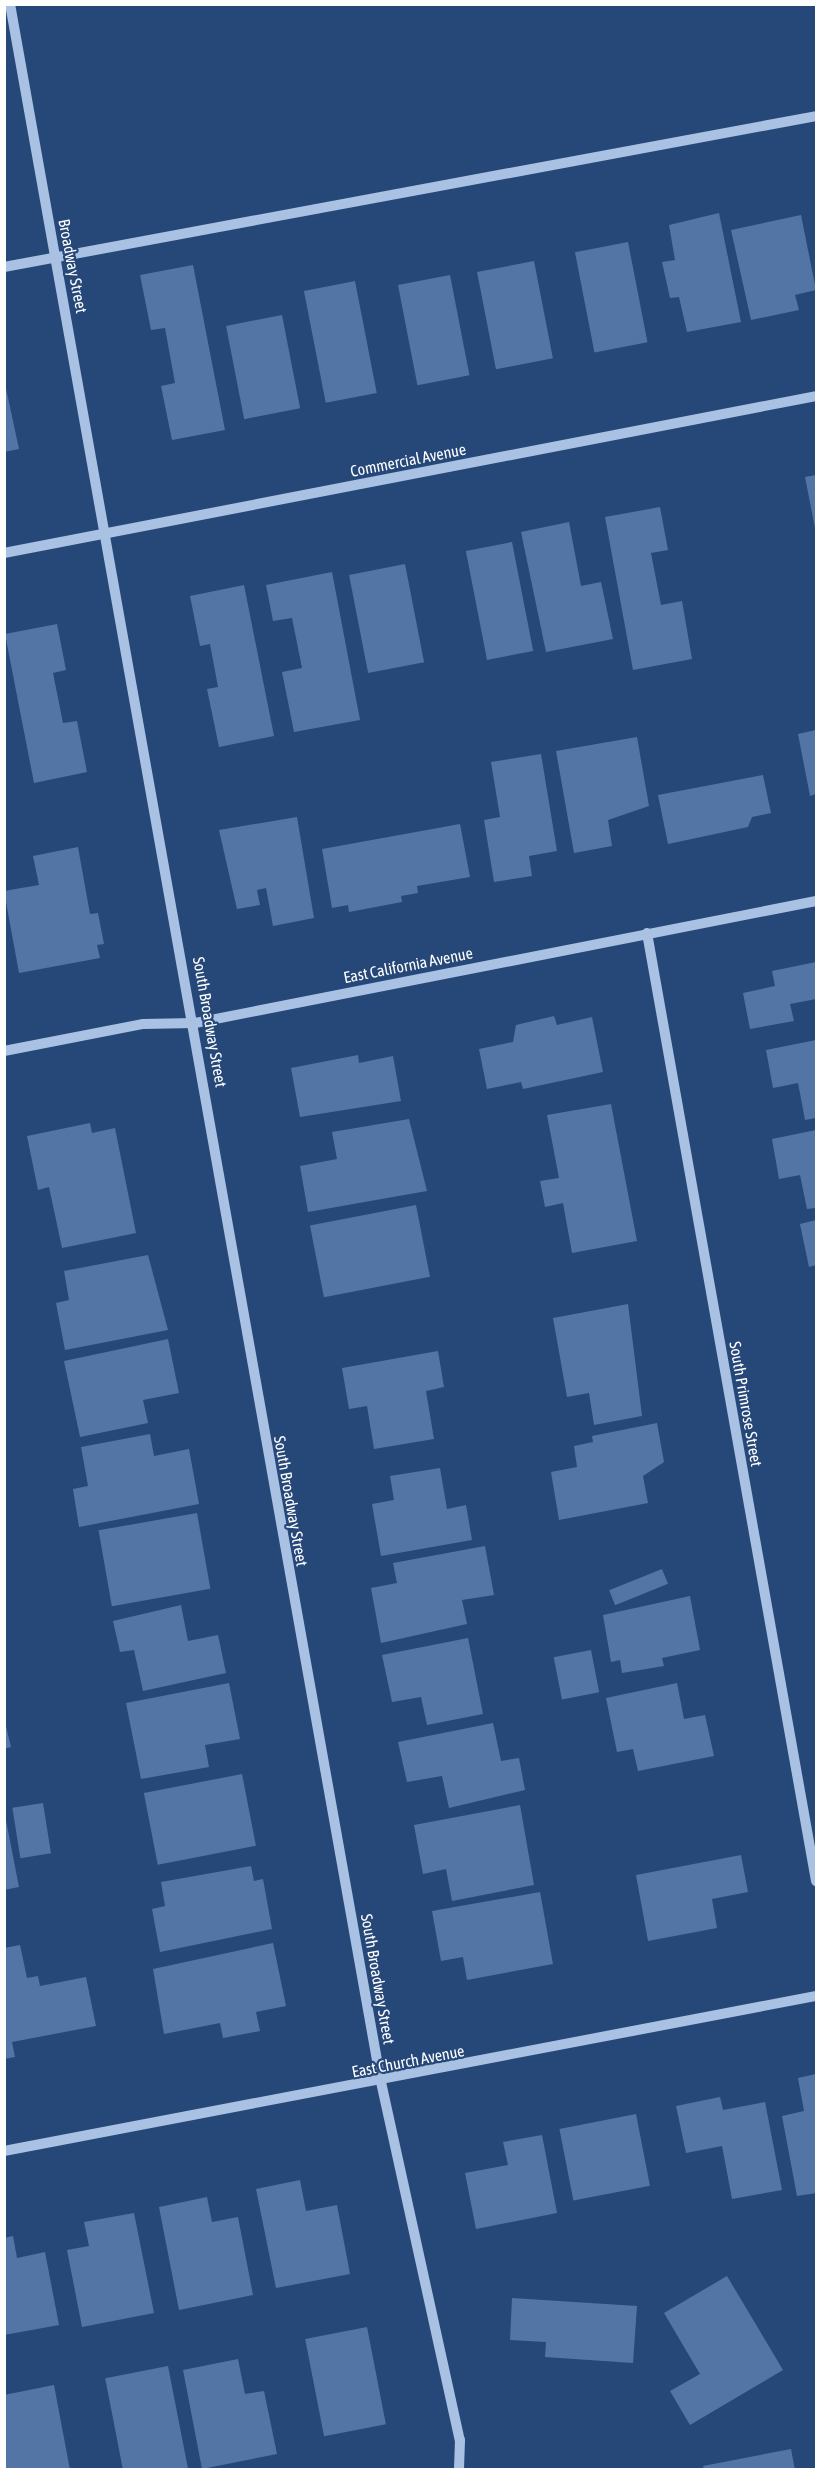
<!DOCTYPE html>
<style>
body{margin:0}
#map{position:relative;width:821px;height:2474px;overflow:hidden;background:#264879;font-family:"Asap Condensed",sans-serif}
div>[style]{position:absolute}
.building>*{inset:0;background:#5375a5;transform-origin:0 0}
.minor>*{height:10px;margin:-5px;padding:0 5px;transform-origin:5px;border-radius:5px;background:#a9c1e3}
span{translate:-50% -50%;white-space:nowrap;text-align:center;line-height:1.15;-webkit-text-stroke:4.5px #264879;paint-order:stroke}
.street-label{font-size:16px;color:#fff}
.frame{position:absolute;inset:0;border:6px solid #fff;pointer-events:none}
</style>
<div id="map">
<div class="building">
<i style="clip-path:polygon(719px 213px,741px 322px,687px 332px,679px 297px,670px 298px,662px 262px,675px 260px,669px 225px)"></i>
<i style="clip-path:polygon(801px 215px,816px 290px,795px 295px,799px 310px,751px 320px,731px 230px)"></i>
<i style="left:628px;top:242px;width:102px;height:54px;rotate:79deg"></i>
<i style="left:534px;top:261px;width:99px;height:58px;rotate:79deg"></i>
<i style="clip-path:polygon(193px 265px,225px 430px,172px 440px,161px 386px,175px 383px,165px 328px,151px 330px,140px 275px)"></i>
<i style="left:450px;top:275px;width:102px;height:53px;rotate:79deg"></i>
<i style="left:355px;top:281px;width:114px;height:52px;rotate:79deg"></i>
<i style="left:282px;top:315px;width:95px;height:57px;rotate:79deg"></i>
<i style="clip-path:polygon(4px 379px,19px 449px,4px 452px)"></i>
<i style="clip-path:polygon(816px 475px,816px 528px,815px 528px,805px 477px)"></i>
<i style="clip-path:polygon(660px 507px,668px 550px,651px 553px,661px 605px,682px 601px,692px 659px,633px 670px,605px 517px)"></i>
<i style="clip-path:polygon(569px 522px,581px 586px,601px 582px,613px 639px,546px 652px,521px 532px)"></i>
<i style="left:512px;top:542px;width:111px;height:47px;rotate:79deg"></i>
<i style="left:405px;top:564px;width:100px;height:57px;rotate:79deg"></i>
<i style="clip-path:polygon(332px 572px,360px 720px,294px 732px,282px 672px,302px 668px,292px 618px,273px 621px,266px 585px)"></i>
<i style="clip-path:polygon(244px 585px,274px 736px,219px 747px,207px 689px,218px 687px,210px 644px,200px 646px,190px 596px)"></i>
<i style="clip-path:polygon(57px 624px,66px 670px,53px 673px,63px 723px,77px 721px,87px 772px,34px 783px,5px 634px)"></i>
<i style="clip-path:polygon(816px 730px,816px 794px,810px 796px,798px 734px)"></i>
<i style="clip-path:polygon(637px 737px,649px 806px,608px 820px,612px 846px,574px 853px,556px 751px)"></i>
<i style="clip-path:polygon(541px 754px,557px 851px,529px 856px,532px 876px,494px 882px,484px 820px,500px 817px,491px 762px)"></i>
<i style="clip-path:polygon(763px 775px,771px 813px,752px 817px,748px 827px,668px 844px,658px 795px)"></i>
<i style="clip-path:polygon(297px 817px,314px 918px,273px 926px,266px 888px,257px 890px,260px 905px,237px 909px,219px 830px)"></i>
<i style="clip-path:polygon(460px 824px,470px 877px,417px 886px,418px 893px,401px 896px,402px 902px,349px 912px,348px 905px,332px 908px,322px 849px)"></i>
<i style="clip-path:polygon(78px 847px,90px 914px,98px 913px,104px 944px,97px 945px,100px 958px,19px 973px,4px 891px,39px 885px,33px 856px)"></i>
<i style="clip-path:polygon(816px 962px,816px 999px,790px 1004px,794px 1021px,750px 1029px,743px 993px,775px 986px,772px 971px)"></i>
<i style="clip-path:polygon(554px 1016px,557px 1025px,592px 1017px,603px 1072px,523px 1089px,521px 1082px,487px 1089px,479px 1049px,513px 1042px,516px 1025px)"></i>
<i style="clip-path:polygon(816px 1040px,816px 1118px,805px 1120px,798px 1083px,773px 1088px,766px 1050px)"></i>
<i style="clip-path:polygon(358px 1055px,359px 1063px,393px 1056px,401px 1101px,300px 1117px,291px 1068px)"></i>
<i style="clip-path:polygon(611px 1104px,637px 1241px,572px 1253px,563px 1203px,545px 1207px,540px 1181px,559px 1178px,547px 1115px)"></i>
<i style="clip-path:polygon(409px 1119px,427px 1191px,308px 1212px,300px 1166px,337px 1159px,332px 1132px)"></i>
<i style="clip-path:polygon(90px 1123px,92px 1133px,115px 1128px,136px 1233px,62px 1248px,49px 1187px,38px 1190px,27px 1136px)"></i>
<i style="clip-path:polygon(816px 1130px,816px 1208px,807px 1209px,800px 1175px,779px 1179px,772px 1139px)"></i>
<i style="left:416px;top:1205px;width:73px;height:108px;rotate:79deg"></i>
<i style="clip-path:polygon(816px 1220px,816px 1265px,809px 1267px,800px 1224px)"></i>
<i style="clip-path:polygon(148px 1255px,168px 1330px,65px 1350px,56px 1303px,69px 1300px,64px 1271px)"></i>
<i style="clip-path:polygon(628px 1304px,642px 1416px,594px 1425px,589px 1393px,567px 1397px,553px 1318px)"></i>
<i style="clip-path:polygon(168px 1339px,179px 1393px,143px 1400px,148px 1423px,80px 1437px,64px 1361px)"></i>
<i style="clip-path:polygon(438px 1351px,444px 1387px,426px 1391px,434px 1439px,374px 1449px,367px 1406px,349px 1409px,342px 1368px)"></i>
<i style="clip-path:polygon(657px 1423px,664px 1462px,643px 1476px,648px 1503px,559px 1520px,551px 1472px,577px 1467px,574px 1446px,593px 1442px,592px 1436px)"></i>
<i style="clip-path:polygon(150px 1434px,154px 1456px,189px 1449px,199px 1504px,79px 1527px,73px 1489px,88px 1486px,81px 1447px)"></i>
<i style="clip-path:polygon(440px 1468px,447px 1509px,466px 1505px,472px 1540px,381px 1556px,372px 1504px,394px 1500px,390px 1476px)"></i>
<i style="left:197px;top:1513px;width:77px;height:100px;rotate:80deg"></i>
<i style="clip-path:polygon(485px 1546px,494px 1595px,462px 1600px,467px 1624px,381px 1643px,371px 1588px,397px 1583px,393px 1563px)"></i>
<i style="left:662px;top:1569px;width:16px;height:57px;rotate:68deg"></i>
<i style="clip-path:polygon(690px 1596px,700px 1650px,662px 1658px,664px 1666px,622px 1673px,620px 1660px,611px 1662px,603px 1615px)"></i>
<i style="clip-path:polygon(181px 1605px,188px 1641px,218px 1635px,226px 1673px,143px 1691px,134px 1650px,120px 1652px,113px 1621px)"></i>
<i style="clip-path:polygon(468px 1638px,483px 1714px,427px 1725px,421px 1697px,392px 1702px,382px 1655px)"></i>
<i style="left:591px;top:1650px;width:43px;height:38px;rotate:79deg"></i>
<i style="clip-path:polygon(229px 1683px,240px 1739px,205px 1745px,209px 1767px,141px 1779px,126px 1703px)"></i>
<i style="clip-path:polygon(677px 1683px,684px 1719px,705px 1715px,714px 1756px,638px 1771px,633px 1749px,617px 1752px,606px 1698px)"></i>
<i style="clip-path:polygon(4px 1718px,11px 1747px,4px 1749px)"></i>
<i style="clip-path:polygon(493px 1723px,501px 1761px,519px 1758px,525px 1790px,449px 1808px,442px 1776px,407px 1782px,398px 1742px)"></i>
<i style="left:242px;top:1774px;width:73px;height:100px;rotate:79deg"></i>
<i style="left:43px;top:1803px;width:51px;height:31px;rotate:81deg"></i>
<i style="clip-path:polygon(520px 1805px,534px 1885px,452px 1901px,446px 1869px,423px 1874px,414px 1825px)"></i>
<i style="clip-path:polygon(4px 1810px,19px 1887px,4px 1890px)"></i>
<i style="clip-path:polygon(741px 1855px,748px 1892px,712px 1899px,717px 1928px,648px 1941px,636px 1875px)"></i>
<i style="clip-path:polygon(251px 1866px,254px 1881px,263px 1879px,272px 1929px,160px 1952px,152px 1909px,165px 1906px,161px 1882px)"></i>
<i style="clip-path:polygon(540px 1892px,553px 1964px,467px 1980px,463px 1957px,441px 1961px,432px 1911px)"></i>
<i style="clip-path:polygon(273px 1943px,286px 2006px,256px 2012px,260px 2031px,223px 2038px,220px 2023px,164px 2034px,153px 1969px)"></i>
<i style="clip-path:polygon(20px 1945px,27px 1978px,38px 1976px,40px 1986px,86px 1977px,96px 2026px,12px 2042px,15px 2057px,4px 2059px,4px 1948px)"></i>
<i style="clip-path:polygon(816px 2074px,816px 2193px,797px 2196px,782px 2116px,804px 2111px,798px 2078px)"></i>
<i style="clip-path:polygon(720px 2097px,723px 2110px,765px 2102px,782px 2190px,732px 2199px,722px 2146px,686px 2153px,676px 2106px)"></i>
<i style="left:636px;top:2114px;width:73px;height:78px;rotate:79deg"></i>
<i style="clip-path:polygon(542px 2135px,557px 2213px,476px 2229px,465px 2173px,508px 2165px,503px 2142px)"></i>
<i style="clip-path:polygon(300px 2180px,306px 2211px,337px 2205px,350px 2274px,276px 2288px,256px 2189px)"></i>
<i style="clip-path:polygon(207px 2197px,212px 2222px,238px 2217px,253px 2295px,179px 2310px,159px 2207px)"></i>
<i style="clip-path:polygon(134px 2213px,154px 2313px,82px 2327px,67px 2250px,89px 2246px,84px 2222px)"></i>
<i style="clip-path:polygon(13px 2236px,17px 2258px,45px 2252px,59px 2325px,4px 2335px,4px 2238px)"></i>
<i style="clip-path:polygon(727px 2276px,783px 2370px,690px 2425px,670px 2391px,700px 2374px,664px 2313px)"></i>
<i style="clip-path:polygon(512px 2298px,637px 2306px,633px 2363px,545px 2357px,546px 2342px,510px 2340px)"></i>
<i style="left:367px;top:2327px;width:99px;height:63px;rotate:79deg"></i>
<i style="clip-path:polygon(238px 2359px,245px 2394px,264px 2391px,277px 2454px,202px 2469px,183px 2370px)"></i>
<i style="left:168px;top:2366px;width:106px;height:64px;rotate:79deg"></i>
<i style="clip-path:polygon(54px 2385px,70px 2470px,4px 2470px,4px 2395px)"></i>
<i style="clip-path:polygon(791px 2449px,795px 2470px,704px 2470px,703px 2466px)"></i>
</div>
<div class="minor">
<i style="left:10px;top:4px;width:2111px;rotate:79.88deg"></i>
<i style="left:381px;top:2082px;width:367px;rotate:77.6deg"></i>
<i style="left:460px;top:2440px;width:30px;rotate:92deg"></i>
<i style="left:4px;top:267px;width:826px;rotate:-10.53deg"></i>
<i style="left:4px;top:553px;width:827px;rotate:-10.94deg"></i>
<i style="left:647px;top:933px;width:963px;rotate:79.89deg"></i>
<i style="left:4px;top:1051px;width:142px;rotate:-11deg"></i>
<i style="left:143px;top:1024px;width:52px;rotate:-1.1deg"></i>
<i style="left:195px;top:1023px;width:633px;rotate:-11.11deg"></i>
<i style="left:4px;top:2151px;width:827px;rotate:-10.81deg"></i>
</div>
<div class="street-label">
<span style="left:73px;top:266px;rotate:79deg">Broadway Street</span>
<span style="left:408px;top:460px;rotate:-11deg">Commercial Avenue</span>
<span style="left:408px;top:965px;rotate:-11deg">East California Avenue</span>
<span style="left:210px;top:1022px;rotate:80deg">South Broadway Street</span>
<span style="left:746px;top:1404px;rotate:80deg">South Primrose Street</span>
<span style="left:291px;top:1501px;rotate:80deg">South Broadway Street</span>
<span style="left:378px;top:1979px;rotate:80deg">South Broadway Street</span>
<span style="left:408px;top:2061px;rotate:-11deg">East Church Avenue</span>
</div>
<div class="frame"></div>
</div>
